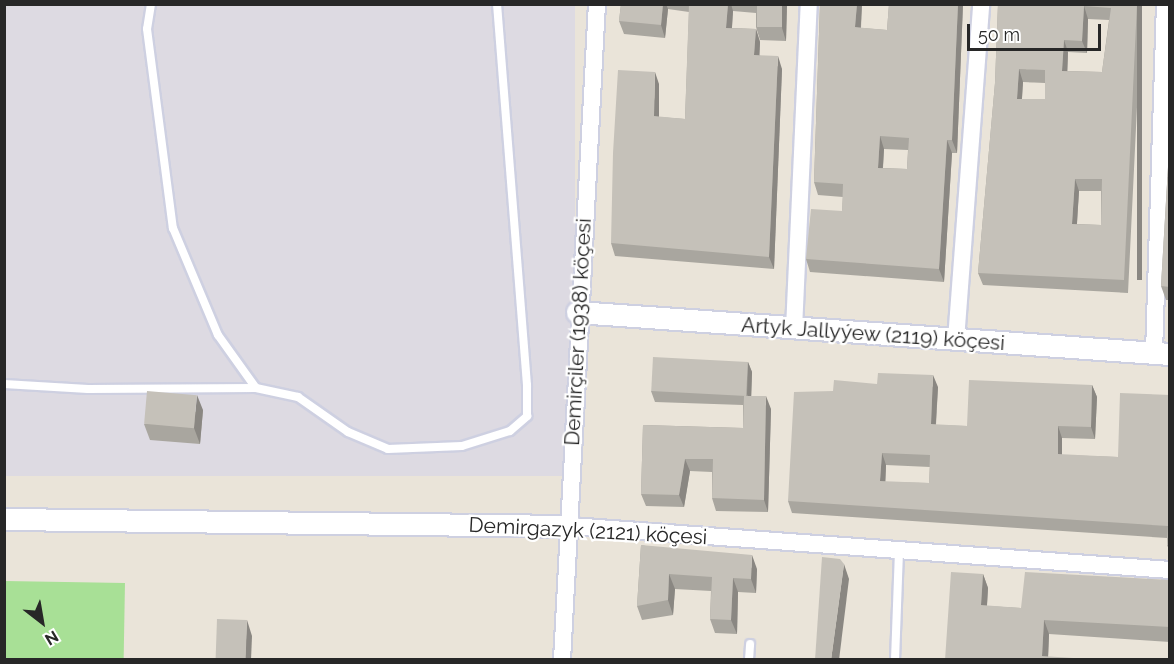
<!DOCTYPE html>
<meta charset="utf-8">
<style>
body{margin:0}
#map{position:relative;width:1174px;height:664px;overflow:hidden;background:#eae4d9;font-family:Raleway,sans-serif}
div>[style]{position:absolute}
.industrial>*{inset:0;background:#dddae2;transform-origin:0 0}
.green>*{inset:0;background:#a8e096;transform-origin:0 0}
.roads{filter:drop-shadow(2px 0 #ced0e1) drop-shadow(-2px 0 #ced0e1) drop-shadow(0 2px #ced0e1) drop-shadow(0 -2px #ced0e1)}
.service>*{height:8px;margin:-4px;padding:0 4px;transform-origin:4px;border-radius:4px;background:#fff}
.minor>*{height:16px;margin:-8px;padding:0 8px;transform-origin:8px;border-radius:8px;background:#fff}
.tertiary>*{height:21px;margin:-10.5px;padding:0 10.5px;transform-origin:10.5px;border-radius:10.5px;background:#fff}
.wall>*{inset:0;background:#a9a69f}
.shaded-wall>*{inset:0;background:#8a8782;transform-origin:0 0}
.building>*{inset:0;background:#c5c1b9;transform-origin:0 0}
span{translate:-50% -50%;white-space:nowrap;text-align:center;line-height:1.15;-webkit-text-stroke:4.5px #fff;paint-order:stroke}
.street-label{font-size:21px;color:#272727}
.frame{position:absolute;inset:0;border:6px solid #272727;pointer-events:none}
.north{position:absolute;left:12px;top:592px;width:60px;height:60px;-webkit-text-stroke:4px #fff;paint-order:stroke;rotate:149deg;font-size:16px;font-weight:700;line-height:24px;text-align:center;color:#272727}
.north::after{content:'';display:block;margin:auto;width:21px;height:27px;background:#272727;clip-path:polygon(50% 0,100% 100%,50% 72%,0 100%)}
.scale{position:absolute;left:967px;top:24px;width:134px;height:27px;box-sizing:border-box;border:3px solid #272727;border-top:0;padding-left:8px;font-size:18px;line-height:21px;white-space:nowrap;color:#272727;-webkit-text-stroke:4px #fff;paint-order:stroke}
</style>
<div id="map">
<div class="industrial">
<i style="left:5px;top:5px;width:570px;height:471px"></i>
</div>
<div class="green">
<i style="left:5px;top:581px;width:120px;height:78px;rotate:1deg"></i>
</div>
<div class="roads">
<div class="service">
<i style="left:151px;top:4px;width:25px;rotate:99deg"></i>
<i style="left:147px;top:29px;width:201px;rotate:82.6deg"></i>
<i style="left:173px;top:228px;width:116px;rotate:67.2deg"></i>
<i style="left:218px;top:335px;width:65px;rotate:54.4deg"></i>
<i style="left:4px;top:384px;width:84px;rotate:3.4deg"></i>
<i style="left:88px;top:389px;width:168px;rotate:-0.3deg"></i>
<i style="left:256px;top:388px;width:43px;rotate:12.1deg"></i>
<i style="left:298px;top:397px;width:61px;rotate:35deg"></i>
<i style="left:348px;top:432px;width:43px;rotate:23deg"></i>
<i style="left:388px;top:449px;width:74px;rotate:-2.3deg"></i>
<i style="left:462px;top:446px;width:50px;rotate:-17.4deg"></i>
<i style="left:510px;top:431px;width:23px;rotate:-41deg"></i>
<i style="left:527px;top:416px;width:31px;rotate:-90deg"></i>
<i style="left:527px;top:385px;width:382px;rotate:-94.5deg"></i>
<i style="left:749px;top:660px;width:16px;rotate:-86deg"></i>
<i style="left:895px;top:660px;width:108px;rotate:-87.9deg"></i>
</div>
<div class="minor">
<i style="left:794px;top:329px;width:325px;rotate:-87.4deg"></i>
<i style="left:956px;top:340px;width:337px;rotate:-85.7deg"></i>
<i style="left:1154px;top:353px;width:349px;rotate:-88.2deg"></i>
<i style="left:571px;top:526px;width:601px;rotate:4.2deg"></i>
<i style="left:562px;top:660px;width:657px;rotate:-86.95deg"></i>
</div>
<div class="tertiary">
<i style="left:577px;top:312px;width:594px;rotate:4.05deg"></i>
<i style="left:4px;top:519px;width:567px;rotate:0.71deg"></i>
</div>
</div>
<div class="wall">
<i style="clip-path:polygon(621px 4px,787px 4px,786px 41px,760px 40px,756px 27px,756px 13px,733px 11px,732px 28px,756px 29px,760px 42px,759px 55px,782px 69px,774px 269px,615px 256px,611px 243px,659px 84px,659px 117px,685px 119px,689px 12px,668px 9px,665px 38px,624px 34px,619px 21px)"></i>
<i style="clip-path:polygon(evenodd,820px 4px,862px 4px,861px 28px,887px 30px,889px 4px,963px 4px,957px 153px,952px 153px,944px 282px,810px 272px,806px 259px,842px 211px,843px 197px,818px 195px,814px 182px,820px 4px,884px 149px,908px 150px,907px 169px,883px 168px,884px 149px)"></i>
<i style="clip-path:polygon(evenodd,998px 4px,1142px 4px,1128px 293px,983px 285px,978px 273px,995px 83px,998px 4px,1088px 19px,1109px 20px,1102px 72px,1067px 71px,1068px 52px,1087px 53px,1088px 19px,998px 4px,1023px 82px,1045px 83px,1045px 99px,1022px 99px,1023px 82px,998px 4px,1079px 191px,1101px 191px,1101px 225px,1077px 224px,1079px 191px)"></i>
<i style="clip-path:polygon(1170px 133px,1170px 300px,1166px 300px,1161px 286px)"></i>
<i style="clip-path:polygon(748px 362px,752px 372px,751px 396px,771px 409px,768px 512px,716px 511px,712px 498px,712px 472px,690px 471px,684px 507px,646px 506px,641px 494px,643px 425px,743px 428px,743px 405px,655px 402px,651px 391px)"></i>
<i style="clip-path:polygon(evenodd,877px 384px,938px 387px,936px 425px,967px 426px,1092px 385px,1097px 397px,1095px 439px,1062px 438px,1062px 455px,1118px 457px,1170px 395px,1170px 552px,1167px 545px,1167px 538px,792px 513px,788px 501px,833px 391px,877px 384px,886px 465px,930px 467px,929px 483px,885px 482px,886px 465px)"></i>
<i style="clip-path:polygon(203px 410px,200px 444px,150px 440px,144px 424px)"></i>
<i style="clip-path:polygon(641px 545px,757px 569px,756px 593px,738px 592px,737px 634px,715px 633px,710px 619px,711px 591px,675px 589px,673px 615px,642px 620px,637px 606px)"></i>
<i style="clip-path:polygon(983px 574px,988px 588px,987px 606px,1021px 608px,1170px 580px,1170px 642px,1049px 634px,1048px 656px,945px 660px)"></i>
</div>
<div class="shaded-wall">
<i style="clip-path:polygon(663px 4px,666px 4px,668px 9px,665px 38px,661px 25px)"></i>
<i style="clip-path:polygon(728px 4px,731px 4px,733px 11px,731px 40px,726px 28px)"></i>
<i style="clip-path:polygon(782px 4px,787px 4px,786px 41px,782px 28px)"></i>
<i style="clip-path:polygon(857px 4px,862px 4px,860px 40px,855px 27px)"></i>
<i style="clip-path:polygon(958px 4px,963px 4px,957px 153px,952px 140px)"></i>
<i style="left:1137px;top:4px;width:5px;height:276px"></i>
<i style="clip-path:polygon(1084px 6px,1088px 19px,1087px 53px,1082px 41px)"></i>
<i style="clip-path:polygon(756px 29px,760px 42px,759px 68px,754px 55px)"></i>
<i style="clip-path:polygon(1064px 40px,1068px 52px,1067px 83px,1062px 71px)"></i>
<i style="clip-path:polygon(778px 56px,782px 69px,774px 269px,769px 257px)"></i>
<i style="clip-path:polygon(1019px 69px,1023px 82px,1021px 111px,1017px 99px)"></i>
<i style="clip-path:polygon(655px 72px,659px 84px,659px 129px,654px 116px)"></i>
<i style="clip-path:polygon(880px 136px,884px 149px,882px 180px,878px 168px)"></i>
<i style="clip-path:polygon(947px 140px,952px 153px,944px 282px,939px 269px)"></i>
<i style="clip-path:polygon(1075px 179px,1079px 191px,1076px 237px,1072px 224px)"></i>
<i style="clip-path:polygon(748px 362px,752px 372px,751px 405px,747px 394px)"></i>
<i style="clip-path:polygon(933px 375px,938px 387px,935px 436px,931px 424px)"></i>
<i style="clip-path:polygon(1092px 385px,1097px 397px,1095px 439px,1091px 427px)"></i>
<i style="clip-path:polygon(197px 395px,203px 410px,200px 444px,194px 428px)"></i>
<i style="clip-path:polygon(766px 396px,771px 409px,768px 512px,764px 500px)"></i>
<i style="clip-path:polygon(1058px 426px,1062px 438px,1062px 466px,1058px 454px)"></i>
<i style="clip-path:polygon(882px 453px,886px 465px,885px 493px,880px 481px)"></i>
<i style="clip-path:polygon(685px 459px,690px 471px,684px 507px,679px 495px)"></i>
<i style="clip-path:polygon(752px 555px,757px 569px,756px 593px,751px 579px)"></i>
<i style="clip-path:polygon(844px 564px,849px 579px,839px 660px,831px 660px)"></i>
<i style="clip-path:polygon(669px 574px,675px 589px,673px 615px,668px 600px)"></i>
<i style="clip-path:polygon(983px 574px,988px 588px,986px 620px,981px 605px)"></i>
<i style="clip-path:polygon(733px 578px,738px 592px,737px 634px,731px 620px)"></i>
<i style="clip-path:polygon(247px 620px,252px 636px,251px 660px,245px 660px)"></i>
<i style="clip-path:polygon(1044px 620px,1049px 634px,1048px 660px,1042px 656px)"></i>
</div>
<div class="building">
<i style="clip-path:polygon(621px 4px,663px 4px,661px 25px,619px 21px)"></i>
<i style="clip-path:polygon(689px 4px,728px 4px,726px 28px,756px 29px,754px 55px,778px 56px,769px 257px,611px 243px,613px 153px,618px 70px,655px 72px,654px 116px,685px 119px)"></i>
<i style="left:757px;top:4px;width:25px;height:23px"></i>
<i style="clip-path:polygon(evenodd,820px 4px,857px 4px,855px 27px,887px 30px,889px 4px,958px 4px,952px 140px,947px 140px,939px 269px,806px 259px,811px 209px,842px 211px,843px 184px,814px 182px,820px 4px,880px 136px,909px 138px,907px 169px,878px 168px,880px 136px)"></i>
<i style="clip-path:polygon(evenodd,998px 4px,1137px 4px,1124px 280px,978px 273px,995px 83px,998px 4px,1084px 6px,1111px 8px,1102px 72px,1062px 71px,1064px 40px,1082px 41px,1084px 6px,998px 4px,1019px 69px,1045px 70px,1045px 99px,1017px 99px,1019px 69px,998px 4px,1075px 179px,1102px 179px,1101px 225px,1072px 224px,1075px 179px)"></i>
<i style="clip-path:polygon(1170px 133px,1170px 287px,1161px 286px)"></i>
<i style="left:653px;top:357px;width:95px;height:34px;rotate:3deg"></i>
<i style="clip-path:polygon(evenodd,878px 373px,933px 375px,931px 424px,967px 426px,969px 380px,1092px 385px,1091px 427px,1058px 426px,1058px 454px,1118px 457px,1120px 393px,1170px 395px,1170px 545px,1167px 545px,1168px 526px,788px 501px,794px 392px,833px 391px,834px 380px,877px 384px,878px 373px,882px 453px,930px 455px,929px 483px,880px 481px,882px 453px)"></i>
<i style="left:147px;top:391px;width:50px;height:33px;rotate:5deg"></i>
<i style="clip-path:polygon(744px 396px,766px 396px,764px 500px,712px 498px,713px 459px,685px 459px,679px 495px,641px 494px,643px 425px,743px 428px)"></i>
<i style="clip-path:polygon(641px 545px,752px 555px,751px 579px,733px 578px,731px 620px,710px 619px,712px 577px,669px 574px,668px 600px,637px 606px)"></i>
<i style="clip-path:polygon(822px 557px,840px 559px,844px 564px,831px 660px,815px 660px)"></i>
<i style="clip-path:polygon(951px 572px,983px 574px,981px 605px,1021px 608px,1025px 572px,1170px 580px,1170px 627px,1044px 620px,1042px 656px,1104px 660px,945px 660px)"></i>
<i style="left:217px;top:619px;width:30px;height:41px;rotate:2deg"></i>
</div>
<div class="street-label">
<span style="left:578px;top:332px;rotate:-87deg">Demirçiler (1938) köçesi</span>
<span style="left:873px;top:334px;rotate:4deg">Artyk Jallyýew (2119) köçesi</span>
<span style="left:588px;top:531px;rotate:3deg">Demirgazyk (2121) köçesi</span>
</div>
<div class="frame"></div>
<div class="north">N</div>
<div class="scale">50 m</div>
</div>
